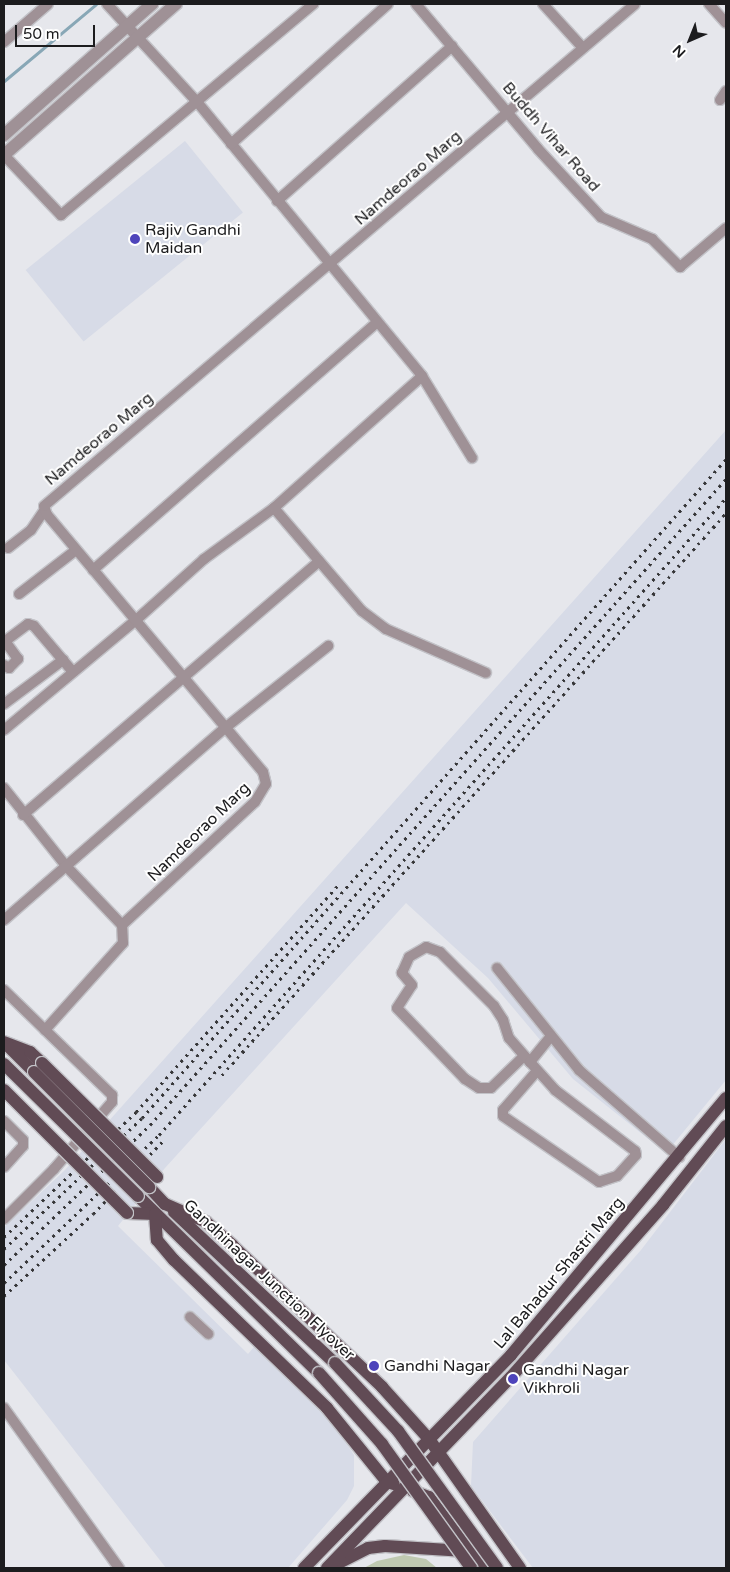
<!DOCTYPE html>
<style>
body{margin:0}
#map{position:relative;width:730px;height:1572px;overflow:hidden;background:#e6e7ec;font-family:"Varela Round",sans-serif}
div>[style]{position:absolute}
.built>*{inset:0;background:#d7dbe7;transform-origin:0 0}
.green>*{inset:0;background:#bfc9b1}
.stream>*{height:3px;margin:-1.5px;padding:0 1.5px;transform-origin:1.5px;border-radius:1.5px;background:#88a7b6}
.roads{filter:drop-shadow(1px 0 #c2c2c7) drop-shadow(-1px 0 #c2c2c7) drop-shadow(0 1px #c2c2c7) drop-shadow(0 -1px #c2c2c7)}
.minor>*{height:10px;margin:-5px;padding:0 5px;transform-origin:5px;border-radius:5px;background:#9f9196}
.tertiary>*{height:12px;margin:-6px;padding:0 6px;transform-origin:6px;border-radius:6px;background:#9f9196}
.primary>*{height:12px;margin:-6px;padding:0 6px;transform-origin:6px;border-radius:6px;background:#614b55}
.rail>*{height:3px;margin-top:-1.5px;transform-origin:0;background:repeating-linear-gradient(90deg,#363638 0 2.5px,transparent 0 7.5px)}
.bridges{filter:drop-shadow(1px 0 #c2c2c7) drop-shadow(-1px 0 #c2c2c7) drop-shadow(0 1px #c2c2c7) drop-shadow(0 -1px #c2c2c7)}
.primary-bridge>*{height:12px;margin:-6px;padding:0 6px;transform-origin:6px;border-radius:6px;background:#614b55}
.dots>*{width:14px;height:14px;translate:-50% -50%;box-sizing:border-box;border:2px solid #fff;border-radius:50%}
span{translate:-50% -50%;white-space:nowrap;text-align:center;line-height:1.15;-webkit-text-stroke:4px #fff;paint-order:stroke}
.street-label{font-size:16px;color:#1c1c1e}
.poi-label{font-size:16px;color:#1c1c1e}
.left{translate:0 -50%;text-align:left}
.frame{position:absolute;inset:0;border:5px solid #1c1c1e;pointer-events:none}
.north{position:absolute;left:665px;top:15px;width:50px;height:50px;-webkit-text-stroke:4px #fff;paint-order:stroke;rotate:224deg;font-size:14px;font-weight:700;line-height:20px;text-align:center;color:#1c1c1e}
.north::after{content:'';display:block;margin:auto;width:18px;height:22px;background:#1c1c1e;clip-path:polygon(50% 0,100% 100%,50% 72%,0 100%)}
.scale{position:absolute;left:15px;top:25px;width:80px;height:22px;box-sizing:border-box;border:2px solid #1c1c1e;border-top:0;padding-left:6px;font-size:15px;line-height:18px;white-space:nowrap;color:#1c1c1e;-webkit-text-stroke:4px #fff;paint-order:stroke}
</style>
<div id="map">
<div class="built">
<i style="left:185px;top:141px;width:92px;height:205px;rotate:51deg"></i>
<i style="clip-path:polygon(726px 430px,726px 1080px,666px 1153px,573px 1079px,488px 978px,406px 903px,165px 1168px,118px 1226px,248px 1354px,254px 1347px,334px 1424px,354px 1455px,354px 1486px,347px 1500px,288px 1568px,166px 1568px,4px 1360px,4px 1227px,65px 1170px)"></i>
<i style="clip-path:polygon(726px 1139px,726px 1568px,533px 1568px,471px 1486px,473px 1442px,641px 1250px)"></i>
</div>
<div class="green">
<i style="clip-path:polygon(404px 1555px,426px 1559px,437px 1568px,364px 1568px,377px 1561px)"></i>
</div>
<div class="stream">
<i style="left:4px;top:81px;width:120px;rotate:-39.9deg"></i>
</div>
<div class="roads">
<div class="minor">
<i style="left:107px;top:4px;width:134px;rotate:47.4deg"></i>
<i style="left:198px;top:103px;width:353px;rotate:50.6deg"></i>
<i style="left:422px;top:376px;width:96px;rotate:58.6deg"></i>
<i style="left:416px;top:4px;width:189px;rotate:49.9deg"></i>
<i style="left:538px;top:149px;width:93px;rotate:47.2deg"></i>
<i style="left:601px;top:217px;width:56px;rotate:23.3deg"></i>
<i style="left:652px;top:239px;width:40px;rotate:45deg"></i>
<i style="left:680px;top:267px;width:60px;rotate:-40.3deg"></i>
<i style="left:543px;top:4px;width:59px;rotate:47.7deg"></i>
<i style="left:709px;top:4px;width:25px;rotate:48deg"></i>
<i style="left:4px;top:42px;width:58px;rotate:-40.8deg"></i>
<i style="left:720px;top:100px;width:11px;rotate:-56deg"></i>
<i style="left:231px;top:144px;width:210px;rotate:-41.7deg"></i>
<i style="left:4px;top:155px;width:83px;rotate:46.5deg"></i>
<i style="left:61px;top:215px;width:329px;rotate:-39.9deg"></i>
<i style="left:277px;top:201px;width:234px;rotate:-41.5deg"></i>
<i style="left:274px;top:508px;width:135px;rotate:49.5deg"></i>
<i style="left:362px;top:611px;width:30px;rotate:37deg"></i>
<i style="left:386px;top:629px;width:109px;rotate:23.7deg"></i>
<i style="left:8px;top:548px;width:29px;rotate:-38deg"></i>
<i style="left:31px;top:530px;width:23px;rotate:-56deg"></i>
<i style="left:93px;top:570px;width:377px;rotate:-41.1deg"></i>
<i style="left:19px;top:594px;width:72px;rotate:-37.7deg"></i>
<i style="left:4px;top:642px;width:30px;rotate:-37deg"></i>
<i style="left:28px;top:624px;width:6px;rotate:18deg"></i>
<i style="left:34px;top:626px;width:60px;rotate:49.7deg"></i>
<i style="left:4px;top:665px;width:6px;rotate:31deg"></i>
<i style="left:9px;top:668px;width:13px;rotate:-45deg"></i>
<i style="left:18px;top:659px;width:22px;rotate:-126deg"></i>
<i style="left:4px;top:704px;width:74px;rotate:-36.7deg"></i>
<i style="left:4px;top:730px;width:170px;rotate:-39.8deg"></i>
<i style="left:135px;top:621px;width:93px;rotate:-41.9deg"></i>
<i style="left:204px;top:559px;width:87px;rotate:-36.1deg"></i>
<i style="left:274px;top:508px;width:198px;rotate:-41.7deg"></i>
<i style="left:4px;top:788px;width:100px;rotate:51.5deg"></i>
<i style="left:66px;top:866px;width:81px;rotate:46.5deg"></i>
<i style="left:23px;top:815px;width:390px;rotate:-40.6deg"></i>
<i style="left:4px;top:920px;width:293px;rotate:-41deg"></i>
<i style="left:225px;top:728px;width:132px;rotate:-38.5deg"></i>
<i style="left:497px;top:968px;width:131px;rotate:51.2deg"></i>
<i style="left:579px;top:1070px;width:133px;rotate:41deg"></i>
<i style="left:4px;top:990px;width:151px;rotate:44.2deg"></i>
<i style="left:112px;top:1095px;width:7px;rotate:90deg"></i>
<i style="left:112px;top:1102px;width:89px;rotate:130.9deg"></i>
<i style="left:54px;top:1169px;width:71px;rotate:135deg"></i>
<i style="left:45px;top:1030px;width:117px;rotate:-48.1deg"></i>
<i style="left:123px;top:943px;width:18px;rotate:-93deg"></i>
<i style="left:122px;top:925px;width:181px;rotate:-42.8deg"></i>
<i style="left:255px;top:802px;width:21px;rotate:-59deg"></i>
<i style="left:266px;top:784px;width:12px;rotate:-104deg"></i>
<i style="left:263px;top:772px;width:336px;rotate:-130deg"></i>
<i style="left:47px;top:515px;width:9px;rotate:-108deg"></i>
<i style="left:44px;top:506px;width:775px;rotate:-40.34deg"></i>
<i style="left:524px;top:1056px;width:46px;rotate:135.9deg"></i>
<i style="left:491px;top:1088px;width:12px;rotate:180deg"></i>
<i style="left:479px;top:1088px;width:17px;rotate:-147deg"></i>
<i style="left:465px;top:1079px;width:98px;rotate:-133.8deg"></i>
<i style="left:397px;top:1008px;width:27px;rotate:-57deg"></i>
<i style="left:412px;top:985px;width:16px;rotate:-130deg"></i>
<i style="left:402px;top:973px;width:17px;rotate:-66deg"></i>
<i style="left:409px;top:957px;width:20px;rotate:-30deg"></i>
<i style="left:426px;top:947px;width:15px;rotate:20deg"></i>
<i style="left:440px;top:952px;width:76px;rotate:45deg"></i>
<i style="left:494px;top:1006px;width:17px;rotate:57deg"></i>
<i style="left:503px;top:1020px;width:19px;rotate:72deg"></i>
<i style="left:509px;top:1038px;width:32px;rotate:49deg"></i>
<i style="left:530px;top:1062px;width:33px;rotate:-51deg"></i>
<i style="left:530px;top:1062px;width:38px;rotate:48deg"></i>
<i style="left:555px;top:1090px;width:101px;rotate:37.3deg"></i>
<i style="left:635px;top:1151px;width:4px;rotate:76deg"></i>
<i style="left:636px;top:1155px;width:28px;rotate:132deg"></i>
<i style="left:617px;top:1176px;width:19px;rotate:162deg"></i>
<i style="left:599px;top:1182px;width:116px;rotate:-145.5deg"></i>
<i style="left:503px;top:1116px;width:6px;rotate:-90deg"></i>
<i style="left:503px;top:1110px;width:50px;rotate:-49deg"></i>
<i style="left:4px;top:1121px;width:27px;rotate:45deg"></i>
<i style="left:23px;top:1140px;width:6px;rotate:90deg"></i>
<i style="left:23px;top:1146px;width:28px;rotate:132deg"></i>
<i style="left:190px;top:1317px;width:25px;rotate:43deg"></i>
<i style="left:4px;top:1408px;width:197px;rotate:54.3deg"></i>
</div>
<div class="tertiary">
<i style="left:4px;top:135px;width:198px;rotate:-41.5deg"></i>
<i style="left:4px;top:155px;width:229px;rotate:-41.3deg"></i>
</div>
<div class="primary">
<i style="left:4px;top:1042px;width:28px;rotate:21deg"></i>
<i style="left:30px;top:1052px;width:16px;rotate:43deg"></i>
<i style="left:7px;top:1045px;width:38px;rotate:45deg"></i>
<i style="left:149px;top:1187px;width:23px;rotate:47deg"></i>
<i style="left:165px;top:1204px;width:45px;rotate:23.7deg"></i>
<i style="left:206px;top:1222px;width:35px;rotate:41deg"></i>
<i style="left:232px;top:1245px;width:207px;rotate:43.4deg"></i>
<i style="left:382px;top:1387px;width:70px;rotate:47.9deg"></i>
<i style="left:429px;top:1439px;width:158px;rotate:54.8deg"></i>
<i style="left:138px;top:1196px;width:253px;rotate:44.4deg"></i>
<i style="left:174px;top:1212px;width:221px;rotate:43.2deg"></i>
<i style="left:127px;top:1213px;width:28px;rotate:2deg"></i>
<i style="left:155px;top:1214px;width:26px;rotate:86deg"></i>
<i style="left:157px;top:1240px;width:26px;rotate:50deg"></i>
<i style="left:174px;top:1260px;width:213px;rotate:44deg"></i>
<i style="left:327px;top:1408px;width:95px;rotate:51deg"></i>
<i style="left:387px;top:1482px;width:7px;rotate:16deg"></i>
<i style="left:413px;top:1491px;width:17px;rotate:21deg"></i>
<i style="left:429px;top:1497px;width:89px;rotate:53.3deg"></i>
<i style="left:335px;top:1565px;width:37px;rotate:-27deg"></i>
<i style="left:368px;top:1548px;width:17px;rotate:-7deg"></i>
<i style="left:385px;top:1546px;width:80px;rotate:3.6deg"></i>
<i style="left:304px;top:1568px;width:297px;rotate:-45.8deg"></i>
<i style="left:511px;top:1355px;width:335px;rotate:-50.1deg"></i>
<i style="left:327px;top:1568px;width:265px;rotate:-46.1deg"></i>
<i style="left:511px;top:1377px;width:230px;rotate:-48.5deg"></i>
<i style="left:663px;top:1205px;width:101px;rotate:-51.4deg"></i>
</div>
</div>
<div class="rail">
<i style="left:222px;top:1075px;width:755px;rotate:-48.11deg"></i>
<i style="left:4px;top:1237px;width:182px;rotate:-43.4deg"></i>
<i style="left:136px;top:1112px;width:305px;rotate:-48.3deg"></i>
<i style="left:4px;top:1249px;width:190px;rotate:-43.5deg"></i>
<i style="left:142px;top:1118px;width:881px;rotate:-48.45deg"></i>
<i style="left:4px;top:1265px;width:202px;rotate:-43.8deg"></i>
<i style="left:150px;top:1125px;width:866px;rotate:-48.28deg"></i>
<i style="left:4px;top:1283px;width:214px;rotate:-43.7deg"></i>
<i style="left:159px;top:1135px;width:853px;rotate:-48.33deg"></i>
<i style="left:4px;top:1296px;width:121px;rotate:-42.7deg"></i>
<i style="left:93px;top:1214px;width:103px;rotate:-46.2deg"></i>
</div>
<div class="bridges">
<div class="primary-bridge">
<i style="left:42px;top:1063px;width:162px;rotate:44.7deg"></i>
<i style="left:4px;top:1064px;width:188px;rotate:44.6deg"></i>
<i style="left:34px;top:1072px;width:163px;rotate:45deg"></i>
<i style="left:4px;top:1090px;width:174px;rotate:45deg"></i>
<i style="left:335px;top:1363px;width:93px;rotate:47.2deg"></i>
<i style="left:398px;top:1431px;width:169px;rotate:54.1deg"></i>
<i style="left:319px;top:1373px;width:95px;rotate:48.4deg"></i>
<i style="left:382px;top:1444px;width:153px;rotate:54.3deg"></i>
</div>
</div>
<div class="dots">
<i style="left:135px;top:239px;background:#4e44bb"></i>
<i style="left:374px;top:1366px;background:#4e44bb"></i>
<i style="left:513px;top:1379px;background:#4e44bb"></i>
</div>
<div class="street-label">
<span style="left:551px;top:137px;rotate:49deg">Buddh Vihar Road</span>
<span style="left:408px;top:178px;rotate:-41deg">Namdeorao Marg</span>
<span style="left:99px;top:439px;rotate:-40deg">Namdeorao Marg</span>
<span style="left:199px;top:832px;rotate:-44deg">Namdeorao Marg</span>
<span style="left:559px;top:1273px;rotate:-50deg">Lal Bahadur Shastri Marg</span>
<span style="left:269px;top:1280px;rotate:43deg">Gandhinagar Junction Flyover</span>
</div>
<div class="poi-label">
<span class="left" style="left:145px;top:239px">Rajiv Gandhi<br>Maidan</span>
<span class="left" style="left:384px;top:1366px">Gandhi Nagar</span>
<span class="left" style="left:523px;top:1379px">Gandhi Nagar<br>Vikhroli</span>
</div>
<div class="frame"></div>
<div class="north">N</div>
<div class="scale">50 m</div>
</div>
